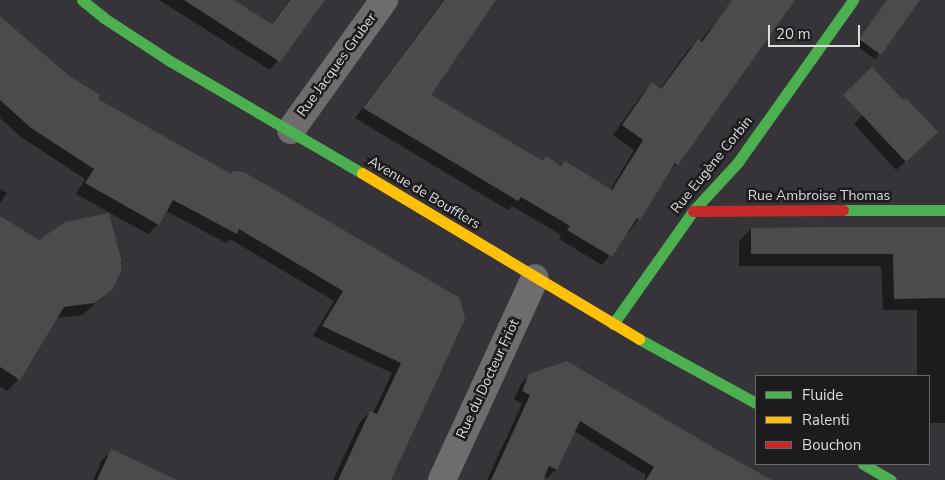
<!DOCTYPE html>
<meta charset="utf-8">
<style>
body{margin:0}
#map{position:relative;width:945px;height:480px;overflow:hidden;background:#363438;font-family:"Nunito Sans",sans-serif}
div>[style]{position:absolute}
.shadow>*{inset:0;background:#0007}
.building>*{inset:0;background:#4c4a4d}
.street>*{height:28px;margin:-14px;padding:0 14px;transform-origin:14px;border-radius:14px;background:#6e6c6e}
.fast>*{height:11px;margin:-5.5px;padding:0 5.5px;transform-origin:5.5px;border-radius:5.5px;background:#4caf50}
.slow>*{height:11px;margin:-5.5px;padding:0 5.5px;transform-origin:5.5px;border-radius:5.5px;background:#ffc107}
.jam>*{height:11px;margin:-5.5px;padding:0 5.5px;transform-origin:5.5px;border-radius:5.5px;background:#c62828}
span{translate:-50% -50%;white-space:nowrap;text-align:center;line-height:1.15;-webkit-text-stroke:5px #1d1b1e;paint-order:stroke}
.street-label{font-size:14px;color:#dddade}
.legend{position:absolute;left:755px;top:375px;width:175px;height:90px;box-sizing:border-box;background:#1d1b1e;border:1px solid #6a676b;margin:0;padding:6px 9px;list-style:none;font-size:15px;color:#dddade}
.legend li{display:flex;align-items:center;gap:10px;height:25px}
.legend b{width:25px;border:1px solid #6a676b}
.scale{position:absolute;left:768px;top:25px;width:92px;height:22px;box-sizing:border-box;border:2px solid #dddade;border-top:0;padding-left:6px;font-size:15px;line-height:18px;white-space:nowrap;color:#dddade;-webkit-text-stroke:4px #1d1b1e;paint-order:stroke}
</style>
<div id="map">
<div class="shadow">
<i style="clip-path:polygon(159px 0,233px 0,271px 25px,289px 0,324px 0,270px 70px)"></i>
<i style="clip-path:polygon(443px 0,495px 0,429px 95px,542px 162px,546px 158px,610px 190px,634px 150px,613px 135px,643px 93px,652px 84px,660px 89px,688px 50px,698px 40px,700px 42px,731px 3px,745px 0,794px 0,677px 164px,667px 173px,639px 219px,602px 265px,559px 239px,561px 235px,512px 206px,508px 210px,355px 118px)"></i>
<i style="clip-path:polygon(887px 0,919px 0,875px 59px,855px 45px)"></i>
<i style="clip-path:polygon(0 20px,96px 99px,230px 175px,232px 172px,459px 299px,389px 480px,333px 480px,360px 422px,370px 412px,373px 413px,392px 373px,313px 336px,334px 301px,230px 239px,226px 243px,166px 211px,158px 224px,148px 234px,76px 194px,85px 179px,21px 137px,0 118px)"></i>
<i style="clip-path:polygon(862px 115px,927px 141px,896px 170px,854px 124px)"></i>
<i style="clip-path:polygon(0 189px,7px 193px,0 203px)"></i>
<i style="clip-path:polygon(0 217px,109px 292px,82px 315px,56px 318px,19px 379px,7px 391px,0 386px)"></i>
<i style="clip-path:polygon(945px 228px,945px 423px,929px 423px,929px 376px,917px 376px,917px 310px,883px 310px,881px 266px,739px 266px,739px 241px,751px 229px)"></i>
<i style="clip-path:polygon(530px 375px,767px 480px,644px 480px,646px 475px,574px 431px,556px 470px,547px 478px,543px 476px,541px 480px,487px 480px,522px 404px,514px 399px,521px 384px)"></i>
<i style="clip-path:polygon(112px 451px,171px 480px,93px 480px,102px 460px)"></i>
</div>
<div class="building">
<i style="clip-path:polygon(184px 0,234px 0,272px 24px,290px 0,325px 0,280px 62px)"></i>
<i style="clip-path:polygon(444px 0,496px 0,431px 95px,543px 161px,546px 156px,561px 166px,565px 161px,612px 190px,643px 140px,622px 125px,652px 82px,661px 89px,698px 39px,702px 42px,732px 0,795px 0,678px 165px,675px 163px,640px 220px,637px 218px,612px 257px,567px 230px,570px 226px,521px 197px,518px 201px,363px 108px)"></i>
<i style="clip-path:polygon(887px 0,920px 0,881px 55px,859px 39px)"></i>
<i style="clip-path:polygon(0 16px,68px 75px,100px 95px,98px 99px,231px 174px,232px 171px,244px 172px,460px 298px,465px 319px,391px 480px,338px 480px,370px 411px,377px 414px,401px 363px,322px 326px,343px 291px,239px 229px,237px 234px,173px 200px,159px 225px,85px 183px,94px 169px,31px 128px,0 100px)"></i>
<i style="clip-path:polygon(872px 67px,903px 100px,906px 98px,938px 132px,906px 162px,843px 95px)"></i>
<i style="clip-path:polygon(109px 213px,121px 259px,121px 271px,113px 289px,95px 303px,64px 307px,20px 380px,0 367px,0 216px,39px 240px,65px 222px)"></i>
<i style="clip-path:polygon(828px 227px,945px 227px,945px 298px,894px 299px,893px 254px,751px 254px,751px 228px)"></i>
<i style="clip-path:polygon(567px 361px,714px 448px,772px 480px,646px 480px,654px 467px,580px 421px,557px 470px,549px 466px,543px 480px,491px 480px,530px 395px,522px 391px,529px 374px)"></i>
<i style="clip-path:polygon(111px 449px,177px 480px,97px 480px)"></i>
</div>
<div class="street">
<i style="left:291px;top:130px;width:160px;rotate:-54.4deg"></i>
<i style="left:442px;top:480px;width:222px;rotate:-65.3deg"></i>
</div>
<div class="fast">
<i style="left:82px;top:0;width:28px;rotate:39deg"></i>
<i style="left:104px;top:18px;width:79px;rotate:33.1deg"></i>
<i style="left:170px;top:61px;width:222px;rotate:30.3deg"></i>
<i style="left:843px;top:210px;width:102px"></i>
<i style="left:613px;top:324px;width:138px;rotate:-54.7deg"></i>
<i style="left:693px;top:211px;width:67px;rotate:-47.4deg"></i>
<i style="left:738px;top:162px;width:199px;rotate:-54.6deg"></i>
<i style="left:639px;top:339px;width:133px;rotate:28.7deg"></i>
<i style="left:863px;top:464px;width:32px;rotate:30deg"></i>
</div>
<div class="slow">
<i style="left:362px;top:173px;width:323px;rotate:30.9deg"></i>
</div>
<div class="jam">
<i style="left:693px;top:211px;width:150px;rotate:-0.4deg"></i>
</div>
<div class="street-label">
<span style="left:337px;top:65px;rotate:-54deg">Rue Jacques Gruber</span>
<span style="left:712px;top:165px;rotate:-51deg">Rue Eugène Corbin</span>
<span style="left:424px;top:193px;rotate:31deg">Avenue de Boufflers</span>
<span style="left:819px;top:196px">Rue Ambroise Thomas</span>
<span style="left:488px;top:379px;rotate:-65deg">Rue du Docteur Friot</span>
</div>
<ul class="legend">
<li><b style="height:6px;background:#4caf50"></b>Fluide</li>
<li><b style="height:6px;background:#ffc107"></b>Ralenti</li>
<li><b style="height:6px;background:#c62828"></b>Bouchon</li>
</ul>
<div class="scale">20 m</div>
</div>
